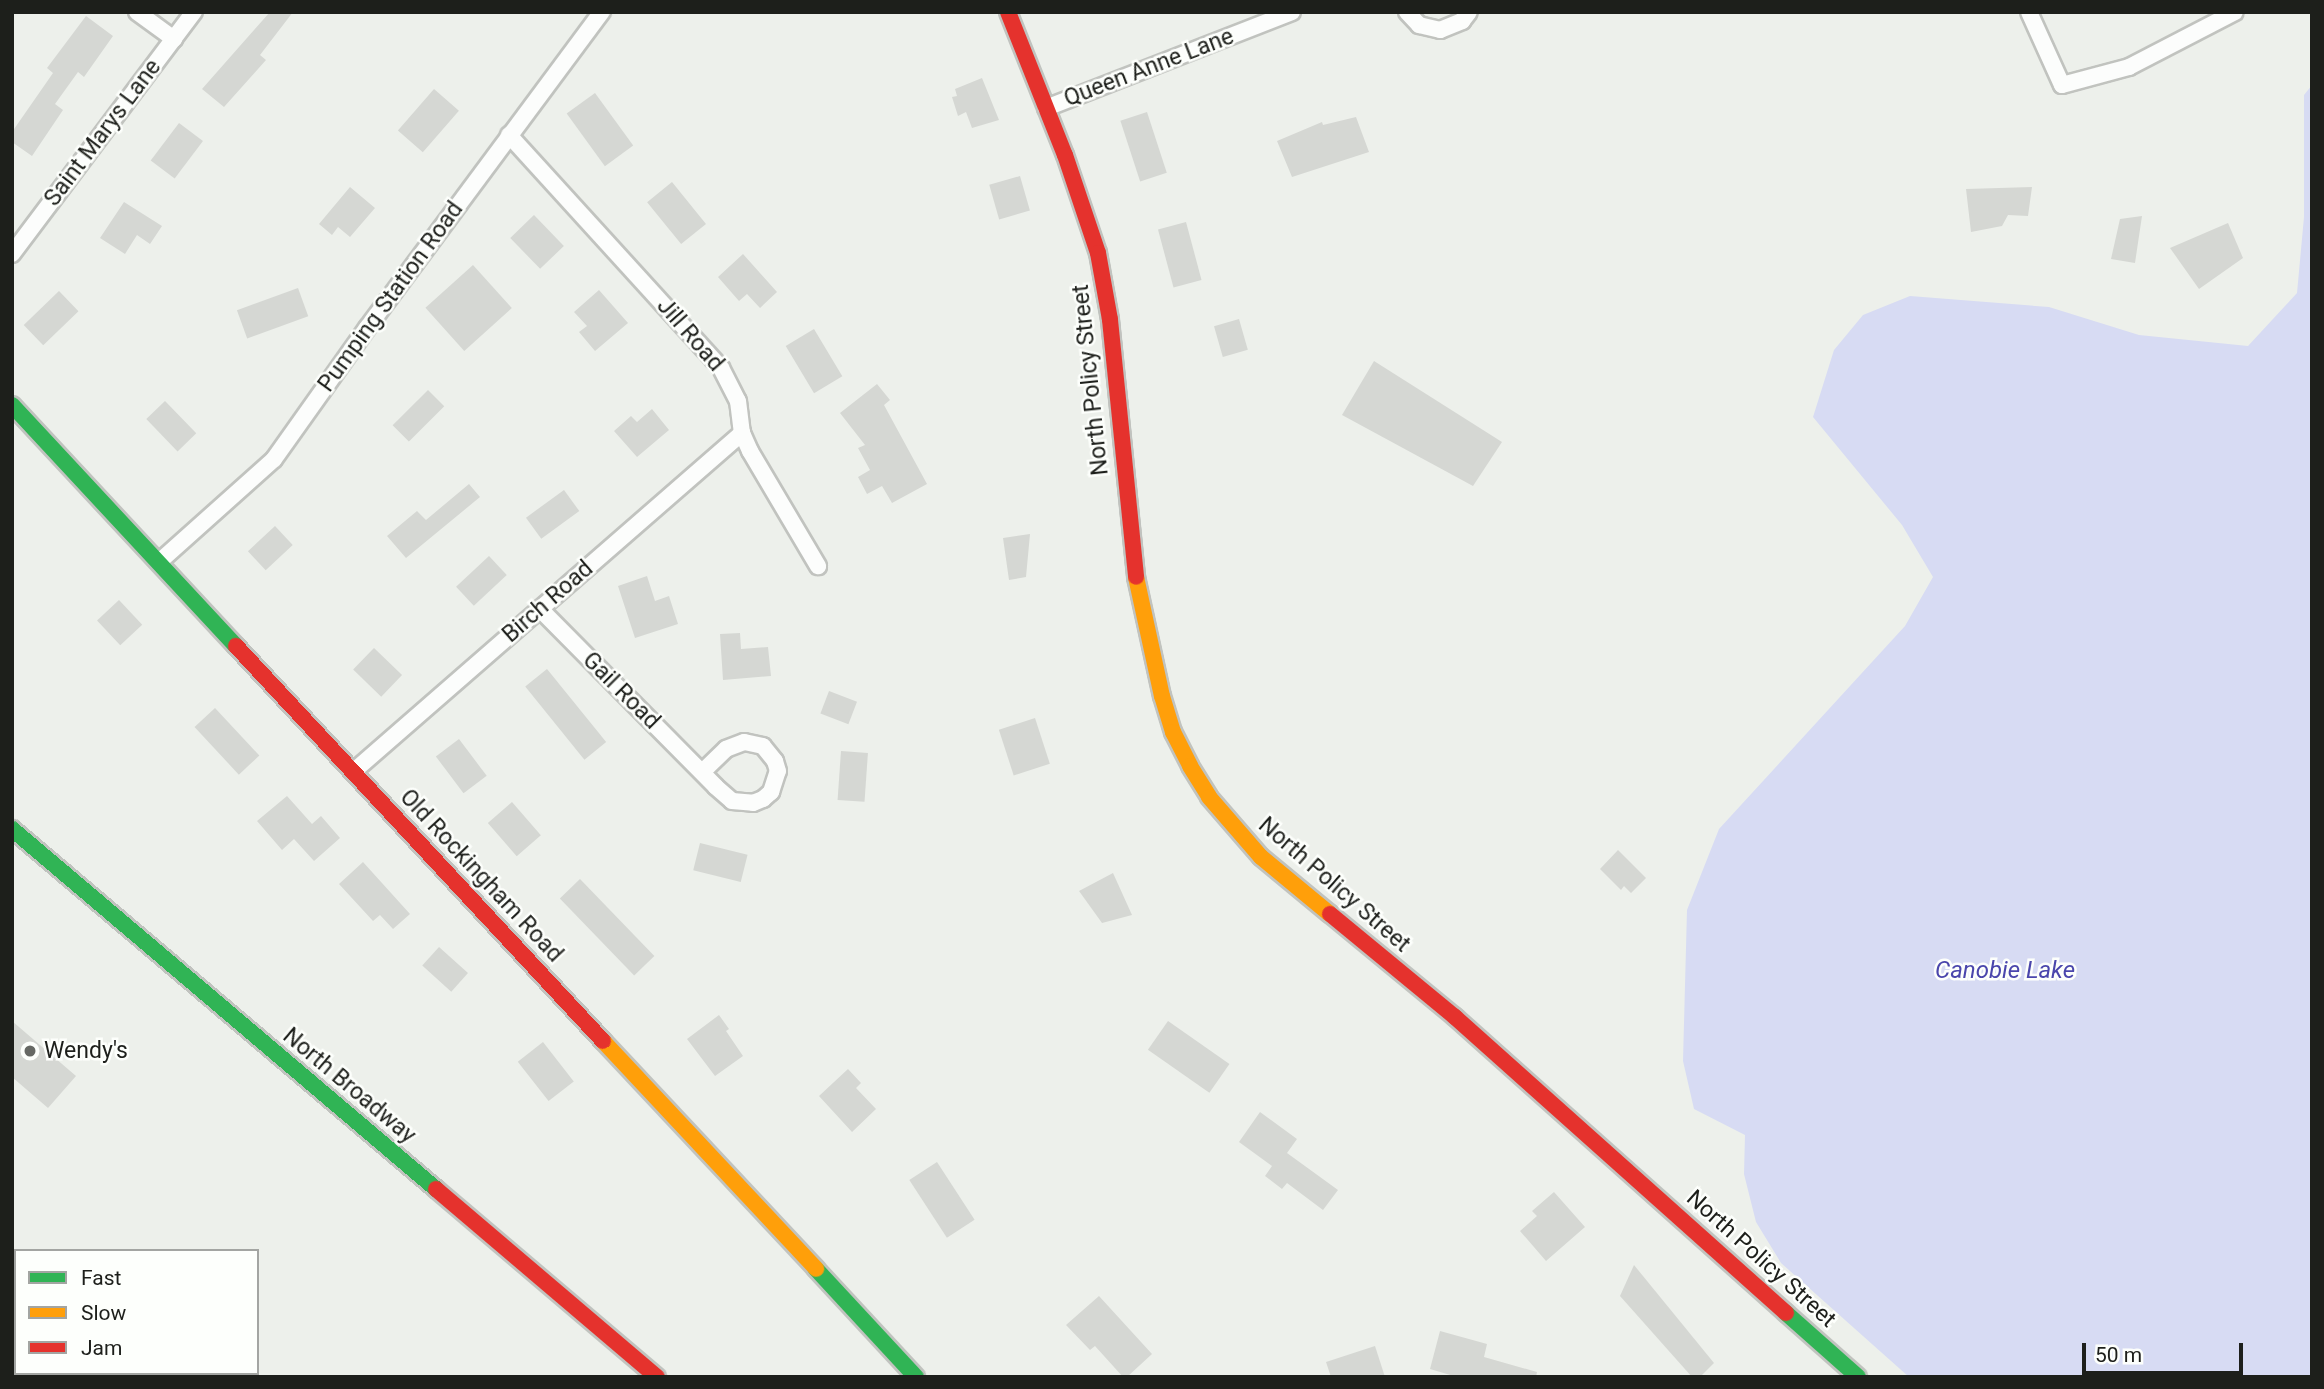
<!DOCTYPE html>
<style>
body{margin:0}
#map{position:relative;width:2324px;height:1389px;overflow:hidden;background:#edf0eb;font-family:Roboto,sans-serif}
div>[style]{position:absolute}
.water>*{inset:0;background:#d7dbf3}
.building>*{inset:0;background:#d5d7d3;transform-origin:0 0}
.roads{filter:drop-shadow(2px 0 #c1c3bf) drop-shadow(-2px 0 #c1c3bf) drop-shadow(0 2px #c1c3bf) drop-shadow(0 -2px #c1c3bf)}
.street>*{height:16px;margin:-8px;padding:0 8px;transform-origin:8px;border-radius:8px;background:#fcfdfc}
.fast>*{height:16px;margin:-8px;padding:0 8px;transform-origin:8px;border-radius:8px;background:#30b455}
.slow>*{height:16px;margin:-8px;padding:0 8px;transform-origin:8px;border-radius:8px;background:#ff9f0a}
.jam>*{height:16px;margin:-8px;padding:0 8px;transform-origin:8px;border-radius:8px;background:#e5322d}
.dots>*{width:19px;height:19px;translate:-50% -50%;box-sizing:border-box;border:4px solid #fdfffc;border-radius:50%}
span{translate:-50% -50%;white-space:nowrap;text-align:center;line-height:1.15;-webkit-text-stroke:5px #fdfffc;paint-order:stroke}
.street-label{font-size:23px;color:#1d1f1b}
.poi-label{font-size:23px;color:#1d1f1b}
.left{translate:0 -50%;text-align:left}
.water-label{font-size:24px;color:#4a46ac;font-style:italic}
.frame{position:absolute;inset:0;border:14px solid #1d1f1b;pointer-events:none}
.legend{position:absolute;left:14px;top:1249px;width:245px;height:126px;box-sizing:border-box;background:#fdfffc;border:2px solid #a3a5a2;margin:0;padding:9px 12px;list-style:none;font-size:21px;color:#1d1f1b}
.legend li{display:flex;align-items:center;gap:14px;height:35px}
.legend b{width:35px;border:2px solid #a3a5a2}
.scale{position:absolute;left:2082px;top:1343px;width:161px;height:32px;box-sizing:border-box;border:4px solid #1d1f1b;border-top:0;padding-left:9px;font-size:21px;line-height:24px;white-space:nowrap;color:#1d1f1b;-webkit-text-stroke:5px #fdfffc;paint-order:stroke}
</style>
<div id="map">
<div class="water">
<i style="clip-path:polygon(2312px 85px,2312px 1377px,1909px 1377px,1781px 1263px,1756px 1222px,1744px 1174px,1745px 1135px,1694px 1109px,1683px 1061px,1687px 910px,1719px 829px,1905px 626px,1933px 577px,1902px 525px,1813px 417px,1834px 350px,1863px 315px,1910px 296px,2049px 307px,2139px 335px,2248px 346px,2297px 293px,2304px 217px,2304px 95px)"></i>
</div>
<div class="building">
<i style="clip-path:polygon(270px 12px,293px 12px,260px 55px,266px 60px,224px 107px,202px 89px)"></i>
<i style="clip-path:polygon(86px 16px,113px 36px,84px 77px,78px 72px,55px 104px,63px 110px,32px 156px,12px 142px,12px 132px,53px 73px,47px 68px)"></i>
<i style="clip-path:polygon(982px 78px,999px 120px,972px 128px,966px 112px,958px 116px,952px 97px,957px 96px,955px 89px)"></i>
<i style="left:434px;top:89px;width:33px;height:55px;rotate:41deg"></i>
<i style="left:595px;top:93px;width:65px;height:35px;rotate:54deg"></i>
<i style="left:1147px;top:112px;width:64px;height:28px;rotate:72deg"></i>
<i style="clip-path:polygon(1356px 117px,1369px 152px,1292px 177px,1277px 141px,1322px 122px,1323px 125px)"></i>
<i style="left:179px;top:123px;width:30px;height:47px;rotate:37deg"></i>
<i style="left:1020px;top:176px;width:36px;height:32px;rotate:74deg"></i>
<i style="left:672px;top:182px;width:54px;height:32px;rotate:51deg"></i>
<i style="clip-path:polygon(350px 187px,375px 208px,350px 237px,338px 227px,332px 235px,319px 224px)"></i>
<i style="clip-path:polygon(2032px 187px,2028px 216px,2008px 215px,2002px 226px,1971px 232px,1966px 189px)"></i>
<i style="clip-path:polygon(124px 202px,162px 226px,150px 244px,137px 235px,125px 254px,100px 238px)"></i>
<i style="left:534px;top:215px;width:43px;height:33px;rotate:46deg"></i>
<i style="clip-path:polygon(2142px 216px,2135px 263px,2111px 259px,2120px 219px)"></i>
<i style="left:1186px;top:222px;width:60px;height:29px;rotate:75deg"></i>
<i style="clip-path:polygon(2228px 223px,2243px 258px,2199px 289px,2170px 248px)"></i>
<i style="clip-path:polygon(743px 254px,777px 292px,760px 308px,747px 294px,739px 301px,718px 277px)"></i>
<i style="left:473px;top:265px;width:58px;height:64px;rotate:48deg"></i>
<i style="left:298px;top:288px;width:30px;height:65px;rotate:70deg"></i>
<i style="clip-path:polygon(599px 290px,628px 323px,595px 351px,579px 332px,587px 326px,574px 312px)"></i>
<i style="left:59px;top:291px;width:28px;height:49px;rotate:46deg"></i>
<i style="left:1239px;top:319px;width:32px;height:26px;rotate:74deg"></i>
<i style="left:814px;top:329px;width:55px;height:33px;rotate:59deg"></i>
<i style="clip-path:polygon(1374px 361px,1502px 442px,1473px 486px,1342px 415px)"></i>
<i style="clip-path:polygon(877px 384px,890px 400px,884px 405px,927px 484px,892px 503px,882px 486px,867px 494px,858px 477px,870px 470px,858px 448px,865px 445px,840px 413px)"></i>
<i style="left:428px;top:390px;width:23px;height:50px;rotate:45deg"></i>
<i style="left:165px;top:401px;width:45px;height:26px;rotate:46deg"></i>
<i style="clip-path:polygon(652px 409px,669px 430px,637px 457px,614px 431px,631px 416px,637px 422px)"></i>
<i style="clip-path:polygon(469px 484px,480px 497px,406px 558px,387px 536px,417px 511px,426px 520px)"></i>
<i style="left:564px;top:490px;width:26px;height:47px;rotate:54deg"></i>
<i style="left:275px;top:526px;width:26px;height:37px;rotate:47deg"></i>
<i style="clip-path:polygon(1030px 534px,1026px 577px,1009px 580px,1003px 538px)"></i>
<i style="left:489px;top:556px;width:26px;height:45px;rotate:47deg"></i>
<i style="clip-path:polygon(647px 576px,655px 601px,669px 596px,678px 624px,635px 638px,618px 586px)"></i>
<i style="left:119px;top:600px;width:34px;height:30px;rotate:47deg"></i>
<i style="clip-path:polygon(740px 633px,741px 649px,768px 647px,771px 676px,723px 680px,720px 634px)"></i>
<i style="left:374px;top:648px;width:39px;height:30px;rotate:44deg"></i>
<i style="left:547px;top:669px;width:94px;height:28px;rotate:51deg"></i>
<i style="left:829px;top:691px;width:30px;height:24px;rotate:21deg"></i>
<i style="left:215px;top:708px;width:65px;height:28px;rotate:47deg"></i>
<i style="left:1035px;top:718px;width:48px;height:38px;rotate:72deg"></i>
<i style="left:459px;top:739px;width:46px;height:29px;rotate:53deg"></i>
<i style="left:841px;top:751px;width:27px;height:49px;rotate:4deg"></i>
<i style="clip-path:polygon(287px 796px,312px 824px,321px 816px,340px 838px,314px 861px,294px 839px,282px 850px,257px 821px)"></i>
<i style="left:512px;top:802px;width:44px;height:32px;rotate:49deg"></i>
<i style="left:700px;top:843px;width:49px;height:28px;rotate:14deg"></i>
<i style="clip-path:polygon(1618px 850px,1646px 878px,1631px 893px,1624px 886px,1621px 890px,1600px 869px)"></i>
<i style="clip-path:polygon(363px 862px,410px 914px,393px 929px,380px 915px,373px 921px,339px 884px)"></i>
<i style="clip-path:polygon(1113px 873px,1132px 915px,1102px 923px,1079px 891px)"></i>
<i style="left:580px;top:879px;width:107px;height:28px;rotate:46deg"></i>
<i style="left:439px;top:947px;width:39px;height:25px;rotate:42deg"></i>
<i style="clip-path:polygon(719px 1015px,729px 1029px,726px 1031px,743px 1056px,715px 1076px,687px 1039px)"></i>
<i style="clip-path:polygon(12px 1021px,76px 1076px,48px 1108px,12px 1077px)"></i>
<i style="left:1168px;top:1021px;width:75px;height:35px;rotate:35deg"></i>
<i style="left:543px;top:1042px;width:50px;height:32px;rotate:52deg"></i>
<i style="clip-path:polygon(848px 1069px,861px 1083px,856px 1088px,876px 1109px,852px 1132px,819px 1096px)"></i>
<i style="clip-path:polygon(1260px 1112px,1297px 1139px,1287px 1153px,1338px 1190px,1323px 1210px,1287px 1183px,1282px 1189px,1265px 1176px,1272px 1166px,1239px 1142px)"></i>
<i style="left:937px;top:1162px;width:69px;height:33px;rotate:57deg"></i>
<i style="clip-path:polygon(1554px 1192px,1585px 1227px,1546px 1261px,1520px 1231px,1537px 1216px,1532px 1211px)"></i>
<i style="clip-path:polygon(1634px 1265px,1714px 1363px,1700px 1377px,1692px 1377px,1620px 1296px)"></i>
<i style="clip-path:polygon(1099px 1296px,1152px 1354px,1127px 1377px,1123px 1377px,1095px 1346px,1090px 1350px,1066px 1325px)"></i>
<i style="clip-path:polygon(1440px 1331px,1487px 1344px,1484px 1357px,1537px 1372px,1536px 1377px,1457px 1377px,1430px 1369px)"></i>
<i style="clip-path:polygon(1375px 1346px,1385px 1377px,1331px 1377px,1326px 1362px)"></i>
</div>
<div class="roads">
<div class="street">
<i style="left:137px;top:12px;width:46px;rotate:36.1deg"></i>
<i style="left:1407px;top:12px;width:18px;rotate:47deg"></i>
<i style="left:1419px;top:25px;width:22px;rotate:13deg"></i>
<i style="left:1440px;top:30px;width:24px;rotate:-22deg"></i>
<i style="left:1462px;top:21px;width:11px;rotate:-52deg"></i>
<i style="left:2029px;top:12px;width:80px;rotate:65.7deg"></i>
<i style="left:2062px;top:85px;width:69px;rotate:-15deg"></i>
<i style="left:2129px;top:67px;width:119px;rotate:-27.4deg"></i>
<i style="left:1046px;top:108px;width:264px;rotate:-21.3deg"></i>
<i style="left:509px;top:135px;width:315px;rotate:47.7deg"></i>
<i style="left:721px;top:368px;width:37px;rotate:63deg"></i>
<i style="left:738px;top:401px;width:32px;rotate:83deg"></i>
<i style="left:742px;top:433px;width:20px;rotate:66deg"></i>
<i style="left:750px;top:451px;width:134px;rotate:59.4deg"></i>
<i style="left:12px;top:254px;width:303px;rotate:-53.1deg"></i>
<i style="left:159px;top:562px;width:154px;rotate:-41.8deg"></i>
<i style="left:274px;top:459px;width:161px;rotate:-54.6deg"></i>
<i style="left:367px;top:328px;width:394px;rotate:-53.4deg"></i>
<i style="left:540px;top:609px;width:250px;rotate:45.3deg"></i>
<i style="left:716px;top:787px;width:21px;rotate:41deg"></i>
<i style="left:732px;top:801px;width:21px;rotate:5deg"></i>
<i style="left:753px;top:803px;width:11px;rotate:-22deg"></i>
<i style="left:763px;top:799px;width:11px;rotate:-41deg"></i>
<i style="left:771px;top:792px;width:22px;rotate:-72deg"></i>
<i style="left:778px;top:771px;width:10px;rotate:-107deg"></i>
<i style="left:775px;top:761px;width:19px;rotate:-129deg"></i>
<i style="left:763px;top:746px;width:19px;rotate:-168deg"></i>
<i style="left:744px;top:742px;width:19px;rotate:159deg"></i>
<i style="left:726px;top:749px;width:33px;rotate:136deg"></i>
<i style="left:354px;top:771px;width:515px;rotate:-41.06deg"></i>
</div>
<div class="fast">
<i style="left:12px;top:405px;width:329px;rotate:47.1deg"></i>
<i style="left:12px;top:829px;width:556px;rotate:40.33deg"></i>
<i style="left:816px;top:1269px;width:147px;rotate:47.2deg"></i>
<i style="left:1786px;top:1313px;width:96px;rotate:41.6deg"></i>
</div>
<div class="slow">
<i style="left:1136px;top:577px;width:122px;rotate:77.7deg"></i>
<i style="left:1162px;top:696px;width:38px;rotate:73deg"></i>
<i style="left:1173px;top:732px;width:38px;rotate:63deg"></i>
<i style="left:1190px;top:766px;width:36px;rotate:58deg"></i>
<i style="left:1209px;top:797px;width:79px;rotate:49.1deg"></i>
<i style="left:1261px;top:857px;width:89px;rotate:39.6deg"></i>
<i style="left:603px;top:1041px;width:312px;rotate:46.9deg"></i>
</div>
<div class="jam">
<i style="left:1008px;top:12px;width:154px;rotate:68.3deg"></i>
<i style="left:1065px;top:155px;width:103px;rotate:71.4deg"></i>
<i style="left:1098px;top:253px;width:68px;rotate:79.8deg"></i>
<i style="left:1110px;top:320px;width:258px;rotate:84.2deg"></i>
<i style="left:236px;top:646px;width:539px;rotate:47.1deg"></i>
<i style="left:1330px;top:914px;width:162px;rotate:39.5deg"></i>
<i style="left:1455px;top:1017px;width:444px;rotate:41.8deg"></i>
<i style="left:436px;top:1189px;width:290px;rotate:40.4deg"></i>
</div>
</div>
<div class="dots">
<i style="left:30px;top:1051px;background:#666864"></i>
</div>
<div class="street-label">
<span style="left:1149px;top:68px;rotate:-21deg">Queen Anne Lane</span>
<span style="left:103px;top:133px;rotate:-53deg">Saint Marys Lane</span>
<span style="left:391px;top:297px;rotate:-54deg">Pumping Station Road</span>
<span style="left:690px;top:335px;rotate:49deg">Jill Road</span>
<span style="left:1091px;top:380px;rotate:-96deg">North Policy Street</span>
<span style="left:548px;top:602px;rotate:-41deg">Birch Road</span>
<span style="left:621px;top:691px;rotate:45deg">Gail Road</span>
<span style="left:481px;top:876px;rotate:47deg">Old Rockingham Road</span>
<span style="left:1334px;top:885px;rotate:41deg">North Policy Street</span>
<span style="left:349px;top:1086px;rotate:40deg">North Broadway</span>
<span style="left:1761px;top:1259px;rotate:42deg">North Policy Street</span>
</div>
<div class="poi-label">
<span class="left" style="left:44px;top:1051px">Wendy's</span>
</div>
<div class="water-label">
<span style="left:2005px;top:971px">Canobie Lake</span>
</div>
<div class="frame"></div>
<ul class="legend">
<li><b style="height:9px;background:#30b455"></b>Fast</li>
<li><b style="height:9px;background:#ff9f0a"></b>Slow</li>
<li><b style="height:9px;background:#e5322d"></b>Jam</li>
</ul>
<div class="scale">50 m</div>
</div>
